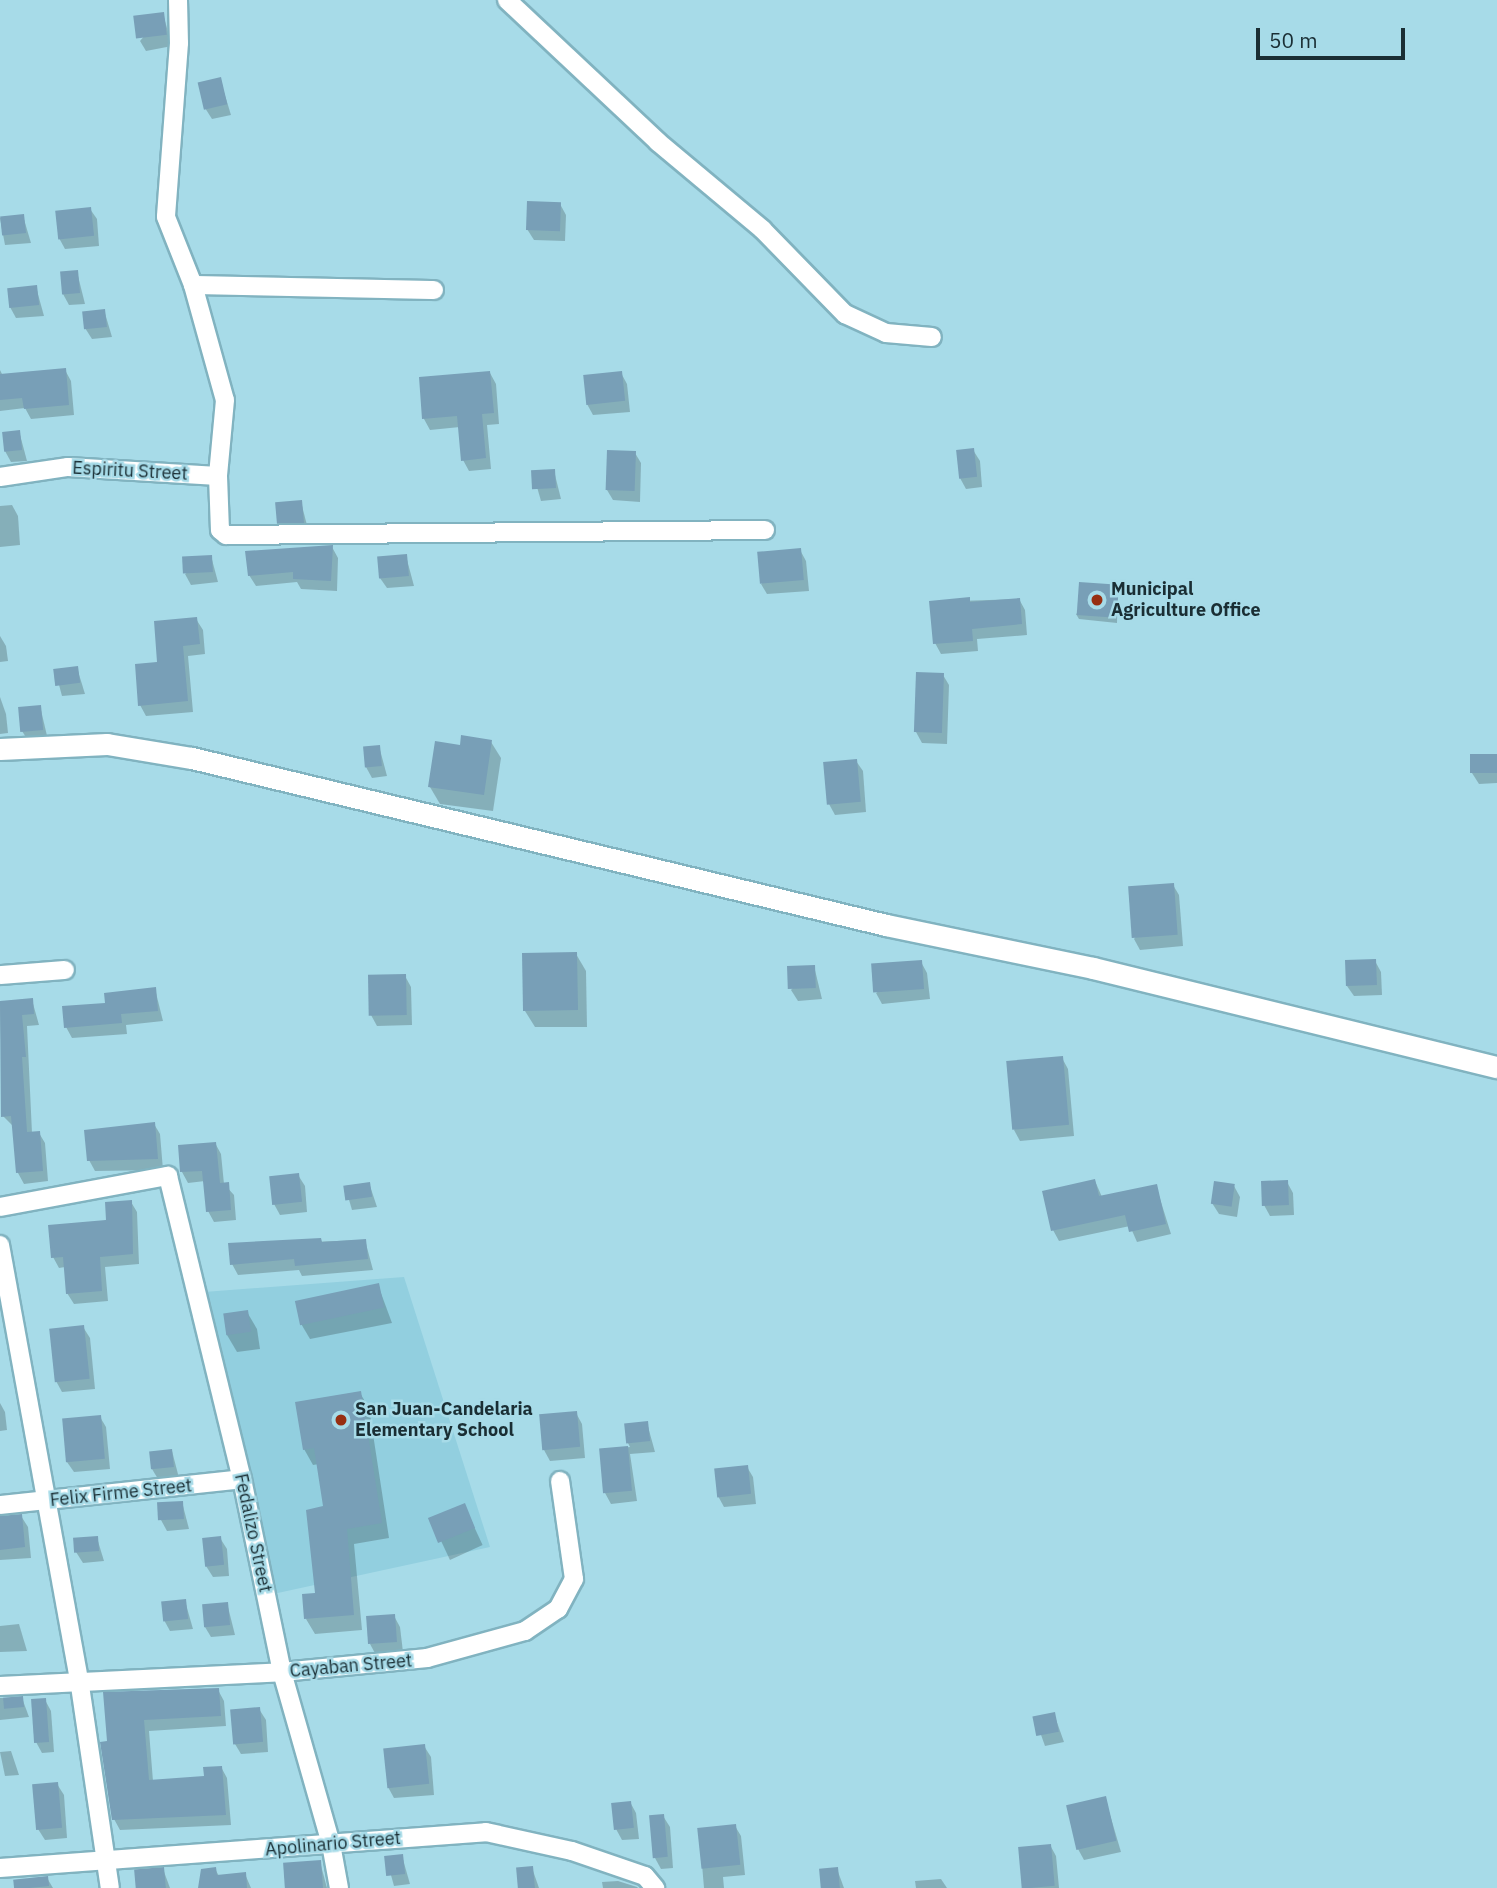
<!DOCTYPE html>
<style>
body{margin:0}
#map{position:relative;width:1497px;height:1888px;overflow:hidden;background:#a7dbe8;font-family:"IBM Plex Sans",sans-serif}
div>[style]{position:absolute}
.built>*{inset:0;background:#92cfdf}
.shadow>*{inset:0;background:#0003;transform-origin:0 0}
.building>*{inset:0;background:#789fb7;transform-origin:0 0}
.roads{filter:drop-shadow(2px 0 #81b3c0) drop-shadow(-2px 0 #81b3c0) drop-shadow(0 2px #81b3c0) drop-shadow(0 -2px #81b3c0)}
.minor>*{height:18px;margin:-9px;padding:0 9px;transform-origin:9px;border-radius:9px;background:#fff}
.tertiary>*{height:21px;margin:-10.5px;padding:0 10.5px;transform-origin:10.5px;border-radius:10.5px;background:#fff}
.dots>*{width:19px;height:19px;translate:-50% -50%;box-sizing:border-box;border:4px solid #a7dbe8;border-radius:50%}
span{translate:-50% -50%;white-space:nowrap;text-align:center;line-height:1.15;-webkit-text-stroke:5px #a7dbe8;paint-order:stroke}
.street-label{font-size:18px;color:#1a2e34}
.poi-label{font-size:18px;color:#1a2e34;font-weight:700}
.left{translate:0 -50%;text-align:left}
.scale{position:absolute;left:1256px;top:28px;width:149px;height:32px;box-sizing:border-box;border:4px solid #1a2e34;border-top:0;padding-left:9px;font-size:21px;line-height:24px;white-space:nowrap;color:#1a2e34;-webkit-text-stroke:5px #a7dbe8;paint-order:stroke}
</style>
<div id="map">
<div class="built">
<i style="clip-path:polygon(404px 1277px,490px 1547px,273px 1594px,204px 1292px)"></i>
</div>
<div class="shadow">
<i style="clip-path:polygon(163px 14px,172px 46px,146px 51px,140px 41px)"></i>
<i style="clip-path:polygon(220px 79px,231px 115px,212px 119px,205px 108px)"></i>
<i style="clip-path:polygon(560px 204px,566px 215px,565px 241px,534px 240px,527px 229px)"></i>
<i style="clip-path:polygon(90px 209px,97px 219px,99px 246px,65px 249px,59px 238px)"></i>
<i style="clip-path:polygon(23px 216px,31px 243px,5px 245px,0 218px)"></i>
<i style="clip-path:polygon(77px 272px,85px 304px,69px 305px,63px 294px)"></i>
<i style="clip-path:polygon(36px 287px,44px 316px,16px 318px,10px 307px)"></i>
<i style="clip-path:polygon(104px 310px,112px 337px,92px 339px,85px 328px)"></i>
<i style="clip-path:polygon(0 370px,3px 376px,65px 370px,71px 381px,74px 415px,31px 419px,25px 408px,0 411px)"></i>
<i style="clip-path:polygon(490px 373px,496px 384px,499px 424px,487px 425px,491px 469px,469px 471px,463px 460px,460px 427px,430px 430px,424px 419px,421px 379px)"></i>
<i style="clip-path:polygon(621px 373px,627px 384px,630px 412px,593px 415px,587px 404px)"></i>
<i style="clip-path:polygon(19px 431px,27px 461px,11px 462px,5px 451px)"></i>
<i style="clip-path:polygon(973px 450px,980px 461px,982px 487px,966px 489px,960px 478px)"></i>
<i style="clip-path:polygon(635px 453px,641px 463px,640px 502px,613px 500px,607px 490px)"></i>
<i style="clip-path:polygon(554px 471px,561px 499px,541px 501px,533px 473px)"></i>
<i style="clip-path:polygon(301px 502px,309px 533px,285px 533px,278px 523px)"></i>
<i style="clip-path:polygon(12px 505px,18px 516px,20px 545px,0 547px,0 506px)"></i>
<i style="clip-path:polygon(332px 547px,338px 558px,337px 591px,301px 589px,297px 582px,256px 586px,249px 575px)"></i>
<i style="clip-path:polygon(800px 550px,806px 561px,809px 591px,767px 594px,761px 584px)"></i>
<i style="clip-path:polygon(211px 556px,218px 582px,191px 585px,185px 574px)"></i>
<i style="clip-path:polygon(406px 556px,414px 586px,387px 588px,380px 578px)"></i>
<i style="clip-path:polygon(1118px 587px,1117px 623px,1079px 619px,1076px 614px)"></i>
<i style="clip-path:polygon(1019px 599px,1025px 610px,1027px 635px,977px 639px,978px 651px,941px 654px,935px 643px,931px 602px)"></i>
<i style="clip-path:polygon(196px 619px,203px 630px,205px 654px,188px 656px,193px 712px,146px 716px,140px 705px,159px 663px)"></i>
<i style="clip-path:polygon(0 636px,6px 646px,8px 661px,0 662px)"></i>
<i style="clip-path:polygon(77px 668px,85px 694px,62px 696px,55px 670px)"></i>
<i style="clip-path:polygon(943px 675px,949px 685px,947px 744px,922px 743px,916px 732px)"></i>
<i style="clip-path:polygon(0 697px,6px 714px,8px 733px,0 734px)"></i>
<i style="clip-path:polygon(40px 706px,48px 740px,29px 742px,22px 731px)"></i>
<i style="clip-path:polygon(491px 742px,501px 758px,493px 811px,440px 804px,430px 787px,462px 747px)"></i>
<i style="clip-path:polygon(379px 746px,387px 776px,372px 778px,366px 767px)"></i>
<i style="clip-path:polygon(1497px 756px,1497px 783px,1479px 784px,1472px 773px)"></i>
<i style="clip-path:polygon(856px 761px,863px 771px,866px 812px,835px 815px,829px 804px,825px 763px)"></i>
<i style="clip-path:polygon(1173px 885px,1179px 895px,1183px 946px,1140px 950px,1134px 939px)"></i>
<i style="clip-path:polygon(576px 954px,586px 971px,587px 1027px,535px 1027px,525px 1011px)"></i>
<i style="clip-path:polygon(1375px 961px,1381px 972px,1382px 995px,1354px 996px,1347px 986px)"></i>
<i style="clip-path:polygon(921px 962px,927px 973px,930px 999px,882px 1004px,876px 993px)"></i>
<i style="clip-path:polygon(814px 966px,822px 999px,798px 1001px,791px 990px)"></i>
<i style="clip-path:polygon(405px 976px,411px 987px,412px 1025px,377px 1026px,371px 1015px)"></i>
<i style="clip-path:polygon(155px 989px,163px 1021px,126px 1025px,127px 1034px,72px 1038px,66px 1027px,107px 1004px)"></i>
<i style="clip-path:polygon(32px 1000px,39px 1025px,27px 1026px,32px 1133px,39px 1133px,45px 1143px,48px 1181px,24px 1184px,18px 1173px,14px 1127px,3px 1116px,0 1002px)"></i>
<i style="clip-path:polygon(1062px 1058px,1068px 1069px,1074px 1136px,1020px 1141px,1014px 1130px)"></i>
<i style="clip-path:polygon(154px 1124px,160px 1134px,163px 1170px,95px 1171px,89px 1160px)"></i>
<i style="clip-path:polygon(215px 1143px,221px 1154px,224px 1184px,234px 1195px,236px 1220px,214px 1222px,208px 1211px,205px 1181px,188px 1183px,182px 1172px,180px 1146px)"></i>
<i style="clip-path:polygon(298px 1175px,305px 1186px,307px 1212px,280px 1215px,274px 1204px)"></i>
<i style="clip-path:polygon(1095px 1181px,1102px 1197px,1156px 1186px,1171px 1234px,1137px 1242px,1130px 1226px,1059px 1241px,1053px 1230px)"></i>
<i style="clip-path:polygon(1287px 1182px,1293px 1193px,1294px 1215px,1270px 1216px,1264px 1205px)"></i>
<i style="clip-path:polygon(369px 1183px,377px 1207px,352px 1210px,345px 1186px)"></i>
<i style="clip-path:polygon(1234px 1186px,1240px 1197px,1237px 1217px,1219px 1214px,1212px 1203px)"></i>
<i style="clip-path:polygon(131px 1202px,137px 1212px,139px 1264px,105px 1267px,108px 1301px,74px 1304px,67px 1293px,65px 1267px,59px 1268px,53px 1257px)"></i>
<i style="clip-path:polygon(365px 1240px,373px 1270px,302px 1276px,299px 1270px,238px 1275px,232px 1264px,230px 1245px)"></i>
<i style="clip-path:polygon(378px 1285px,392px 1323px,310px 1339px,300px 1322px)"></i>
<i style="clip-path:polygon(247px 1312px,257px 1329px,260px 1349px,237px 1352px,227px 1335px)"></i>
<i style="clip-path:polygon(83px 1327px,90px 1338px,95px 1389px,62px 1392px,56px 1381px)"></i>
<i style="clip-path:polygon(360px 1393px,369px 1408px,389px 1538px,354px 1544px,362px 1630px,315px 1634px,306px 1619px,317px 1594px,325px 1508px,319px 1464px,313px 1465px,304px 1449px)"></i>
<i style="clip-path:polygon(0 1403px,5px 1412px,7px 1430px,0 1431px)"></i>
<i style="clip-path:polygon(576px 1413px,582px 1424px,585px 1458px,550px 1461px,544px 1450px)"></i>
<i style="clip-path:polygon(100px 1417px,106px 1427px,110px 1469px,74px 1472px,67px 1462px)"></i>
<i style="clip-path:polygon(647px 1423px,655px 1452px,630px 1454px,637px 1501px,611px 1504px,605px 1493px,601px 1450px,630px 1447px,628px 1443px)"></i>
<i style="clip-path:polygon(172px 1451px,179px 1478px,158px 1479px,152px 1469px)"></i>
<i style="clip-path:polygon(747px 1467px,753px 1477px,756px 1504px,724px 1507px,718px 1496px)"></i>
<i style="clip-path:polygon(182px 1502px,189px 1529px,167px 1531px,161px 1520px)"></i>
<i style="left:464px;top:1505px;width:44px;height:36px;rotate:65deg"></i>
<i style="clip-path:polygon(21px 1516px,28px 1527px,31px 1558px,0 1560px,0 1517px)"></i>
<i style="clip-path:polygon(97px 1538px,104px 1561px,83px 1563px,76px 1552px)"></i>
<i style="clip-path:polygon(220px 1538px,227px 1549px,229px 1576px,213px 1577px,206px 1566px)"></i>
<i style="clip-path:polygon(185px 1601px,193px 1629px,170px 1631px,164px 1620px)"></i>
<i style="clip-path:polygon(227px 1603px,235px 1635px,211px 1637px,205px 1627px)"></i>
<i style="clip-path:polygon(394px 1616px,400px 1627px,403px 1652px,376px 1655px,370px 1644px)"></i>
<i style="clip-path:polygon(19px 1624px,27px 1651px,0 1652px,0 1626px)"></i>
<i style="clip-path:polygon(218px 1690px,224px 1701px,226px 1726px,149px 1731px,153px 1781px,205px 1777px,221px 1767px,227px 1778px,231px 1825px,120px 1830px,114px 1819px,104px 1694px)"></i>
<i style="clip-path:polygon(0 1698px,22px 1698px,29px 1717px,0 1720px)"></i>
<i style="clip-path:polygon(45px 1700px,51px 1711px,54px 1752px,42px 1753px,36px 1742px)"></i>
<i style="clip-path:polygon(259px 1709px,266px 1720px,268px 1752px,241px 1754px,235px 1744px)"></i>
<i style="clip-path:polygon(1054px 1714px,1064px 1742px,1045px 1746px,1035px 1718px)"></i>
<i style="clip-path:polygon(424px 1746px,431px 1757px,434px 1795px,394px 1798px,388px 1787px)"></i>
<i style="clip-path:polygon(11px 1751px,19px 1775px,5px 1776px,0 1752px)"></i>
<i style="clip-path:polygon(57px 1784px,64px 1795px,67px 1838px,45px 1840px,38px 1829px)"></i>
<i style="clip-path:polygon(1105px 1798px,1121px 1852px,1084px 1860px,1078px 1849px)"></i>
<i style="clip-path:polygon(630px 1802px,636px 1813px,639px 1839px,622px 1840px,616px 1829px)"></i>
<i style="clip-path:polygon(663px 1816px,670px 1827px,673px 1868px,661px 1869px,655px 1858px)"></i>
<i style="clip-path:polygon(735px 1826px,741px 1836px,745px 1875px,723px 1877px,724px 1888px,704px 1888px,699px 1829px)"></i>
<i style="clip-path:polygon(1050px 1845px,1056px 1856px,1059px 1888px,1024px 1888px,1020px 1848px)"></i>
<i style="clip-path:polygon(402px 1856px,410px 1884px,394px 1886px,386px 1857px)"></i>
<i style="clip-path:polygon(320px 1862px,327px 1888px,287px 1888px)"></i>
<i style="clip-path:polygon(532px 1868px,539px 1888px,520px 1888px)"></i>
<i style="clip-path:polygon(163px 1869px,170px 1888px,137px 1888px)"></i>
<i style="clip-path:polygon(215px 1869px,219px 1876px,245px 1874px,251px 1888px,204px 1888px)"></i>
<i style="clip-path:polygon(837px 1869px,844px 1888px,822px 1888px)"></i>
<i style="clip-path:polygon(47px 1878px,53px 1888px,15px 1888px,15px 1880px)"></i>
<i style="clip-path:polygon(941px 1879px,947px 1888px,916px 1888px,915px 1881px)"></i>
<i style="clip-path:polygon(618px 1881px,637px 1887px,638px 1888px,603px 1888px,602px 1882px)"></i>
</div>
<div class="building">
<i style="left:164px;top:12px;width:23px;height:31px;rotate:83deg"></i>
<i style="left:221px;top:77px;width:28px;height:24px;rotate:77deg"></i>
<i style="left:527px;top:201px;width:34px;height:29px;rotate:2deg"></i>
<i style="left:91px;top:207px;width:29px;height:36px;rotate:84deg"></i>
<i style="left:24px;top:214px;width:19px;height:24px;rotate:84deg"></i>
<i style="left:78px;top:270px;width:23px;height:18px;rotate:85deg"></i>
<i style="left:37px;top:285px;width:20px;height:30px;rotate:84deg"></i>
<i style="left:105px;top:309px;width:18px;height:23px;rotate:84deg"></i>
<i style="clip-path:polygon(66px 368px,69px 405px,24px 409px,22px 398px,0 400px,0 374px)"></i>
<i style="clip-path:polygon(490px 371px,494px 413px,482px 414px,486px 458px,461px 461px,457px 416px,422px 419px,419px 377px)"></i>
<i style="left:622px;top:371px;width:30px;height:39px;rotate:84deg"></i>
<i style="left:20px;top:430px;width:20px;height:18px;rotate:84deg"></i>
<i style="left:974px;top:448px;width:29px;height:18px;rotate:84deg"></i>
<i style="left:607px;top:450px;width:29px;height:40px;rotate:2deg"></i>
<i style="left:555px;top:469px;width:19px;height:24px;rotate:87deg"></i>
<i style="left:302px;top:500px;width:23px;height:27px;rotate:85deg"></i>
<i style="clip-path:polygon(333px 545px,331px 581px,293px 579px,293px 572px,248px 576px,245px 551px)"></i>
<i style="left:801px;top:548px;width:32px;height:44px;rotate:85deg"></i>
<i style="left:407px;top:554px;width:22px;height:30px;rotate:85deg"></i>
<i style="left:212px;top:555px;width:17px;height:30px;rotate:87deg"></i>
<i style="left:1079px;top:582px;width:40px;height:33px;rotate:4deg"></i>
<i style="clip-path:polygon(970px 597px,970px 602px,1020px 598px,1022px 624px,972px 629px,973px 641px,933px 644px,929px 601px)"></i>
<i style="clip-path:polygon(197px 617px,200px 644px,183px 646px,188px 701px,138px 706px,135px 664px,157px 662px,154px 621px)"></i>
<i style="left:78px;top:666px;width:17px;height:25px;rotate:83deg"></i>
<i style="left:916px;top:672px;width:28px;height:60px;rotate:2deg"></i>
<i style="left:41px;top:705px;width:25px;height:23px;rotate:85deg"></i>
<i style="clip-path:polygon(461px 735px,492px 740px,484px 795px,428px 787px,435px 741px,460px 745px)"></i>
<i style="left:380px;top:745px;width:21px;height:17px;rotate:85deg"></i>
<i style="left:1497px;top:754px;width:19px;height:27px;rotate:90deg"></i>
<i style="left:857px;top:759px;width:43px;height:34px;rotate:85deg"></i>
<i style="left:1174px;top:883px;width:52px;height:46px;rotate:86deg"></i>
<i style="left:577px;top:952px;width:58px;height:55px;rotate:89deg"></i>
<i style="left:1376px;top:959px;width:26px;height:31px;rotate:88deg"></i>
<i style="left:922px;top:960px;width:29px;height:51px;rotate:86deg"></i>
<i style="left:815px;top:965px;width:23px;height:28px;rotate:88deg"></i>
<i style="left:406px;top:974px;width:41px;height:38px;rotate:89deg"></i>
<i style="clip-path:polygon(156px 987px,158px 1011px,121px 1014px,122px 1023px,64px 1028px,62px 1006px,105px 1003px,104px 993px)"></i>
<i style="clip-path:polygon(33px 998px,34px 1014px,22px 1015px,26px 1057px,22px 1057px,27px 1132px,40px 1131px,43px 1171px,16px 1173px,11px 1116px,1px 1117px,0 1001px)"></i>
<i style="left:1063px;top:1056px;width:69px;height:57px;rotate:85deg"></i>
<i style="clip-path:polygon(155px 1122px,158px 1159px,87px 1161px,84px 1130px)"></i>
<i style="clip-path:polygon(216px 1142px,220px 1183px,229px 1182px,231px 1210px,206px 1212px,202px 1171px,180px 1172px,178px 1145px)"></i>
<i style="left:299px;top:1173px;width:29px;height:30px;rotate:84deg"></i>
<i style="clip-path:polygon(1095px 1179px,1099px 1196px,1157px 1184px,1166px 1224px,1129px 1232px,1125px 1215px,1051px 1231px,1042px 1191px)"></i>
<i style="left:1288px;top:1180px;width:25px;height:27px;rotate:88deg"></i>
<i style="left:1214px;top:1181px;width:21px;height:23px;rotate:8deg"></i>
<i style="left:370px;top:1182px;width:15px;height:27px;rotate:82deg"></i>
<i style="clip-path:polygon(132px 1200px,133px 1254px,100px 1257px,102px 1291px,66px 1294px,63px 1257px,51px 1258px,48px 1225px,106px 1220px,105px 1202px)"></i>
<i style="clip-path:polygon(321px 1238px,322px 1242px,366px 1239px,368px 1259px,295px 1266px,294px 1259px,230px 1265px,228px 1243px)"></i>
<i style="left:379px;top:1283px;width:25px;height:86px;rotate:78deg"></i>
<i style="left:248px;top:1310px;width:22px;height:25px;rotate:82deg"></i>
<i style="left:84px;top:1325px;width:54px;height:35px;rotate:84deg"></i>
<i style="clip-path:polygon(361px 1391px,382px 1523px,347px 1529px,354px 1615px,304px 1619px,302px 1594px,315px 1593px,306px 1510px,323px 1506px,314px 1448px,303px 1450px,295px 1402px)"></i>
<i style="left:577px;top:1411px;width:36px;height:38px;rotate:85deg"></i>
<i style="left:101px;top:1415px;width:44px;height:39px;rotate:85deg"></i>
<i style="left:648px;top:1421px;width:20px;height:24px;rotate:84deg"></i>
<i style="left:628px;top:1446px;width:45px;height:29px;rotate:85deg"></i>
<i style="left:172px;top:1449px;width:18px;height:23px;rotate:84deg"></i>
<i style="left:748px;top:1465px;width:29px;height:34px;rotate:84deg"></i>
<i style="left:183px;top:1501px;width:18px;height:26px;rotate:87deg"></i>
<i style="left:465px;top:1503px;width:27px;height:40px;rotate:68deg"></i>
<i style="clip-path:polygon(22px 1514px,25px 1547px,0 1550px,0 1516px)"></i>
<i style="left:98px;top:1536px;width:15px;height:25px;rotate:86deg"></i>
<i style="left:221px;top:1536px;width:29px;height:19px;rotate:84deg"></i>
<i style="left:186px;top:1599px;width:20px;height:25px;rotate:84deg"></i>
<i style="left:228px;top:1602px;width:23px;height:26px;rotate:85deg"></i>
<i style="left:395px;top:1614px;width:28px;height:29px;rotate:86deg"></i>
<i style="clip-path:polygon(219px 1688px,221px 1716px,144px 1720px,149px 1780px,204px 1776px,203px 1767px,222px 1766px,226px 1815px,112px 1820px,100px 1742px,107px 1741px,103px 1692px)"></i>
<i style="left:23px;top:1696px;width:11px;height:20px;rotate:85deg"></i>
<i style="left:46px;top:1698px;width:44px;height:15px;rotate:86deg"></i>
<i style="left:260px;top:1707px;width:35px;height:30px;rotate:85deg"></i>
<i style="left:1055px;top:1712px;width:20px;height:23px;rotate:79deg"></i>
<i style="left:425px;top:1744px;width:40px;height:42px;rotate:84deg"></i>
<i style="left:58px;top:1782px;width:46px;height:26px;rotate:85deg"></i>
<i style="left:1106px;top:1796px;width:46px;height:41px;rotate:77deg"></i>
<i style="left:631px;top:1801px;width:27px;height:20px;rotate:84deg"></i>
<i style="left:664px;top:1814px;width:43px;height:15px;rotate:85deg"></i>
<i style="left:736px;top:1824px;width:41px;height:39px;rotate:84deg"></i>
<i style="left:1051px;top:1844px;width:42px;height:33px;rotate:85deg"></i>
<i style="left:403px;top:1854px;width:20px;height:19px;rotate:84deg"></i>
<i style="left:321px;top:1860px;width:28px;height:38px;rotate:86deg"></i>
<i style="left:533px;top:1866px;width:22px;height:17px;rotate:85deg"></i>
<i style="left:164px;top:1867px;width:21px;height:30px;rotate:85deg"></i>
<i style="clip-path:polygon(216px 1867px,217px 1875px,246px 1872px,247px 1888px,198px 1888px,201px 1869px)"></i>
<i style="left:838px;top:1867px;width:21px;height:19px;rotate:85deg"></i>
<i style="left:48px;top:1876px;width:10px;height:35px;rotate:84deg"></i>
</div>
<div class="roads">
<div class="minor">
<i style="left:178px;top:0;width:43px;rotate:88.7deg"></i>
<i style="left:179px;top:43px;width:174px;rotate:94.3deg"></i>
<i style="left:166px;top:217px;width:73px;rotate:68.3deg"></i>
<i style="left:193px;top:285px;width:119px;rotate:74.5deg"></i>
<i style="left:225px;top:400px;width:76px;rotate:95.3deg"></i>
<i style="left:218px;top:476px;width:54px;rotate:87.9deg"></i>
<i style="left:220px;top:530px;width:8px;rotate:40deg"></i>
<i style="left:226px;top:535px;width:539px;rotate:-0.53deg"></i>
<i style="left:507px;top:0;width:207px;rotate:43.2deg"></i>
<i style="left:658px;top:142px;width:136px;rotate:39.9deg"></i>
<i style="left:762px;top:229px;width:119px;rotate:45.7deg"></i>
<i style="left:845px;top:314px;width:45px;rotate:24.9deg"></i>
<i style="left:886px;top:333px;width:46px;rotate:5deg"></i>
<i style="left:193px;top:285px;width:241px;rotate:1.2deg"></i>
<i style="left:0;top:477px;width:69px;rotate:-8.4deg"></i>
<i style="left:68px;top:467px;width:150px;rotate:3.4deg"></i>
<i style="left:0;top:975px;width:65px;rotate:-4.4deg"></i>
<i style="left:0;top:1207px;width:171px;rotate:-10.5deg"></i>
<i style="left:168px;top:1176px;width:312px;rotate:76.3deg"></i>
<i style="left:242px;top:1479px;width:197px;rotate:78.3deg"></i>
<i style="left:282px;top:1672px;width:179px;rotate:74.1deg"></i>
<i style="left:331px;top:1844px;width:45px;rotate:79.7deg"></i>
<i style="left:0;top:1245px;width:441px;rotate:79.7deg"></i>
<i style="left:79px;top:1679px;width:211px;rotate:81.6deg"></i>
<i style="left:0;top:1505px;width:243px;rotate:-6.1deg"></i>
<i style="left:0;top:1686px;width:282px;rotate:-2.8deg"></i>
<i style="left:282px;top:1672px;width:146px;rotate:-5.5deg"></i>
<i style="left:427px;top:1658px;width:102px;rotate:-15.4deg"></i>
<i style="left:525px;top:1631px;width:40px;rotate:-34deg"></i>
<i style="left:558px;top:1609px;width:34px;rotate:-62deg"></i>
<i style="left:574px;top:1579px;width:99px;rotate:-98.1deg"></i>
<i style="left:0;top:1868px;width:487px;rotate:-4.2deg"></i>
<i style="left:486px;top:1832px;width:88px;rotate:12.5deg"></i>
<i style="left:572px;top:1851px;width:77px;rotate:18.9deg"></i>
<i style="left:645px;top:1876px;width:16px;rotate:50deg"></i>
</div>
<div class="tertiary">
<i style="left:0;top:749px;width:107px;rotate:-2.7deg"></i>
<i style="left:107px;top:744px;width:86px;rotate:9.4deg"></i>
<i style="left:192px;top:758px;width:714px;rotate:13.53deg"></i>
<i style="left:886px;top:925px;width:211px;rotate:11.7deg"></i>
<i style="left:1093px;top:968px;width:416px;rotate:13.8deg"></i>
</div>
</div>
<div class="dots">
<i style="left:1097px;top:600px;background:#972f12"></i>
<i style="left:341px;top:1420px;background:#972f12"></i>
</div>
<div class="street-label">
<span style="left:130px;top:471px;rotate:3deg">Espiritu Street</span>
<span style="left:121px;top:1493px;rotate:-6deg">Felix Firme Street</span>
<span style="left:253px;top:1533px;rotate:78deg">Fedalizo Street</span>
<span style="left:351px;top:1666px;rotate:-5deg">Cayaban Street</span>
<span style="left:333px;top:1844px;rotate:-5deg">Apolinario Street</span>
</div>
<div class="poi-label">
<span class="left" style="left:1111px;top:600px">Municipal<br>Agriculture Office</span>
<span class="left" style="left:355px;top:1420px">San Juan-Candelaria<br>Elementary School</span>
</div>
<div class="scale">50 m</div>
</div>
